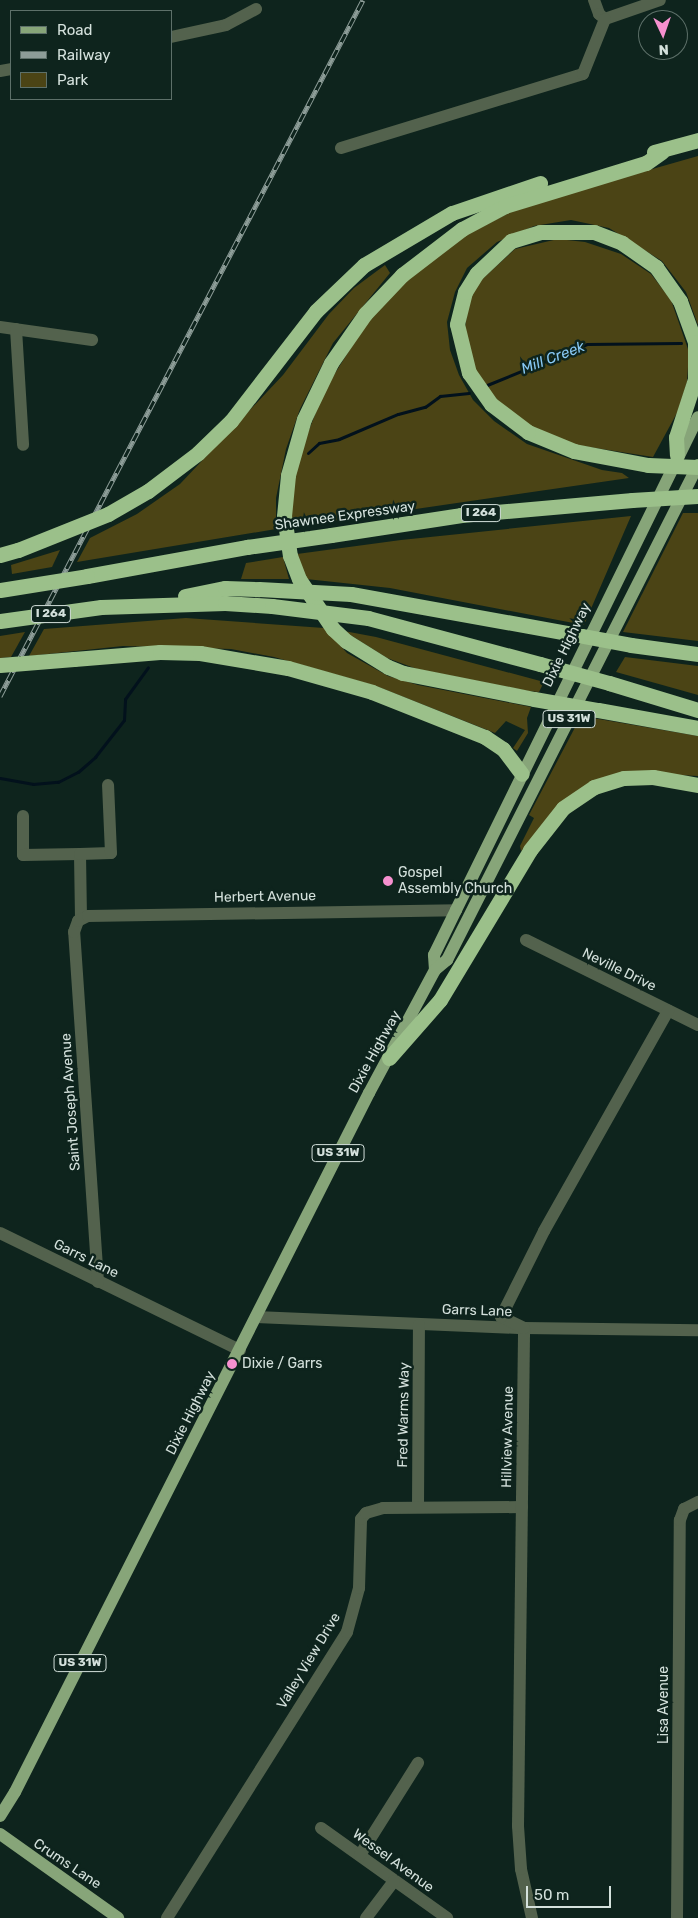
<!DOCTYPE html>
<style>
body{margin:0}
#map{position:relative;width:698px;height:1918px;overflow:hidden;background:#0e241d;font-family:Rubik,sans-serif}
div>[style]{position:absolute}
.green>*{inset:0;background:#4b4415}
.stream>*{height:3px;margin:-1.5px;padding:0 1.5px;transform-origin:1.5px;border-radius:1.5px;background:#02111c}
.minor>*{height:12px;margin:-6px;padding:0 6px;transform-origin:6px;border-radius:6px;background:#53624d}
.major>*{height:12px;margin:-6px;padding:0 6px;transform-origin:6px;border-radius:6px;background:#87a579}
.highway>*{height:15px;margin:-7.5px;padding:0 7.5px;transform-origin:7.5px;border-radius:7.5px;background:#9bc08a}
.rail>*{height:5px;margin-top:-2.5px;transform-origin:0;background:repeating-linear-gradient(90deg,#0e241d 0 9px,#8d9d98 0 18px);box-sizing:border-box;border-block:1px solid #8d9d98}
.highway-bridge>*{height:15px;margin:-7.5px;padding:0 7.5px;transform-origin:7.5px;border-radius:7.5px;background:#9bc08a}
.dots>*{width:14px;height:14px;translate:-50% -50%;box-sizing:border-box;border:2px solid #0e241d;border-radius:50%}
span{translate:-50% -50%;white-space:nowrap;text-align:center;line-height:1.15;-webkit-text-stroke:5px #0e241d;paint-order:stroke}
.shield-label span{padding:1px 4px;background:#0e241d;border:1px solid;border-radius:4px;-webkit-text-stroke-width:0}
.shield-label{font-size:12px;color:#d4e1dc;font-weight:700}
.street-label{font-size:14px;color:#d4e1dc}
.poi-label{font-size:14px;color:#d4e1dc}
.left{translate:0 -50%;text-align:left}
.water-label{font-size:15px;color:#88c9f5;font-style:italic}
.legend{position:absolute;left:10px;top:10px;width:162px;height:90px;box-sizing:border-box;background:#0e241d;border:1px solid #5d7069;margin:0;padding:6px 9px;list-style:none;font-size:15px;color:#d4e1dc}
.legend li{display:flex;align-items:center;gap:10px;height:25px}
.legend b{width:25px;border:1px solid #5d7069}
.north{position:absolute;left:638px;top:10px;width:50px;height:50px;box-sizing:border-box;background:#0e241d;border:1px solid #5d7069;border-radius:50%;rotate:177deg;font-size:14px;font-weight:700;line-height:20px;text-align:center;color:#d4e1dc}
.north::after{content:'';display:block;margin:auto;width:18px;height:22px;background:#f690cf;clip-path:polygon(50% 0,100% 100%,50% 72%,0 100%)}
.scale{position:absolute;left:526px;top:1886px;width:85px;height:22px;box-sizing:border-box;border:2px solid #d4e1dc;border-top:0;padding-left:6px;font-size:15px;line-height:18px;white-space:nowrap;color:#d4e1dc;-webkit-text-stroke:4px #0e241d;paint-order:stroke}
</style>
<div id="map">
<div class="green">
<i style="clip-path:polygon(698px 156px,698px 325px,686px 292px,662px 261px,609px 228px,571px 220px,534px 226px,497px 242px,467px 268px,455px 292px,447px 322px,450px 350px,459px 375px,473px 400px,494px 421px,527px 444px,602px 470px,622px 473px,629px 478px,292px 527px,291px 502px,294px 479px,307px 435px,325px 389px,368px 321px,414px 272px,462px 237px,523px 206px)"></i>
<i style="clip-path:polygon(558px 239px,585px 242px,621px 254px,651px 274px,671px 300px,689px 352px,687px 382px,678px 411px,653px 457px,576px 445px,534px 429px,500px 403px,479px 378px,469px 353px,465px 327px,469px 302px,478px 283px,515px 249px)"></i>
<i style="clip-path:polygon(385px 265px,390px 273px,333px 343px,300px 409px,286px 449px,276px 498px,276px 529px,77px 562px,90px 538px,137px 514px,180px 484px,283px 375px,329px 314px,354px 288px)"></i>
<i style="clip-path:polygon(683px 513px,698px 513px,698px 641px,623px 632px)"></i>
<i style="clip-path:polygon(631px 516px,584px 625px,390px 588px,306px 579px,297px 554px,401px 540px)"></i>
<i style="clip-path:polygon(60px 550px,52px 567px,12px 574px,11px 565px)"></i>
<i style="clip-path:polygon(283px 557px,289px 579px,241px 579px,246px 563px)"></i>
<i style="clip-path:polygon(186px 618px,324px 628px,347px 653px,388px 676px,418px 685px,531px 707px,527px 718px,528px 733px,517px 751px,513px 748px,525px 730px,506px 721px,495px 733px,376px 686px,274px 657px,231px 649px,123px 646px,29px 656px,44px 629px)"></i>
<i style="clip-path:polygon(344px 631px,376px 637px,544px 682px,539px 692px,528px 691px,417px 669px,387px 658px)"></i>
<i style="clip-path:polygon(25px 632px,11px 657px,0 658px,0 636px)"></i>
<i style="clip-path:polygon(625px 657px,698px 666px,698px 695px,616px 672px)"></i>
<i style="clip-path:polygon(581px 716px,698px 736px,698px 776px,640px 773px,584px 789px,521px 851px,520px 846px,534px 818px,529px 815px)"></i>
</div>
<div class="stream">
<i style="left:487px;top:385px;width:108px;rotate:-22.3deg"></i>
<i style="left:587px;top:344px;width:94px;rotate:-0.6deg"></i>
<i style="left:308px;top:453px;width:15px;rotate:-42deg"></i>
<i style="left:319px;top:443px;width:20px;rotate:-11deg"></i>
<i style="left:339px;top:439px;width:64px;rotate:-23deg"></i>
<i style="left:398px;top:414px;width:28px;rotate:-15deg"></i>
<i style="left:425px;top:407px;width:19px;rotate:-36deg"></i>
<i style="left:440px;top:396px;width:29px;rotate:-6deg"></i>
<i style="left:0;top:778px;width:34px;rotate:10deg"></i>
<i style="left:33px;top:784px;width:25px;rotate:-5deg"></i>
<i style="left:58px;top:782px;width:22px;rotate:-27deg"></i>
<i style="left:78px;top:772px;width:23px;rotate:-41deg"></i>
<i style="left:95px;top:757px;width:47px;rotate:-51.9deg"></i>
<i style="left:124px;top:720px;width:21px;rotate:-87deg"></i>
<i style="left:125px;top:699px;width:39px;rotate:-54deg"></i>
</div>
<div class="minor">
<i style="left:594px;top:0;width:15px;rotate:70deg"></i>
<i style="left:599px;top:14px;width:8px;rotate:40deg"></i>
<i style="left:605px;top:19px;width:58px;rotate:-19.1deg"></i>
<i style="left:171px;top:37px;width:56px;rotate:-12.3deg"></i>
<i style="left:226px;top:25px;width:34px;rotate:-28deg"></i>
<i style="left:0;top:71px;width:11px;rotate:-10deg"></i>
<i style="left:341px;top:148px;width:253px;rotate:-17deg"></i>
<i style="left:583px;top:74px;width:59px;rotate:-68.2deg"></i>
<i style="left:0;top:327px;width:93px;rotate:8deg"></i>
<i style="left:16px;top:329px;width:116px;rotate:86.5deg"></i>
<i style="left:23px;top:816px;width:39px;rotate:90deg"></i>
<i style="left:23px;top:855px;width:57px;rotate:-1deg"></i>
<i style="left:81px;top:918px;width:64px;rotate:-90.9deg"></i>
<i style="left:80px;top:854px;width:31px;rotate:-2deg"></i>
<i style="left:111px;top:853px;width:68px;rotate:-92.5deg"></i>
<i style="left:526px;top:940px;width:192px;rotate:26.3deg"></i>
<i style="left:0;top:1233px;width:267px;rotate:26deg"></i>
<i style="left:98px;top:1282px;width:351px;rotate:-93.9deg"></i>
<i style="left:74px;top:932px;width:12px;rotate:-70deg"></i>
<i style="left:78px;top:921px;width:11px;rotate:-27deg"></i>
<i style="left:88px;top:916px;width:368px;rotate:-0.9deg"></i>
<i style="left:256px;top:1317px;width:268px;rotate:2.4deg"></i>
<i style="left:524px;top:1328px;width:174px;rotate:0.7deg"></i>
<i style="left:418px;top:1507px;width:182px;rotate:-89.7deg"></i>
<i style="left:321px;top:1828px;width:155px;rotate:35.5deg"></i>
<i style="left:360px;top:1855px;width:109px;rotate:-57.8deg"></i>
<i style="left:167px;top:1918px;width:338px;rotate:-57.8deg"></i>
<i style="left:347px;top:1632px;width:46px;rotate:-74.7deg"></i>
<i style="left:359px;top:1588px;width:69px;rotate:-88.3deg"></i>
<i style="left:361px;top:1519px;width:8px;rotate:-50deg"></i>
<i style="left:366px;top:1513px;width:18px;rotate:-16deg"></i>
<i style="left:383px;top:1508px;width:139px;rotate:-0.4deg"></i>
<i style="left:366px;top:1918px;width:46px;rotate:-52.9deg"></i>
<i style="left:532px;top:1918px;width:50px;rotate:-102.7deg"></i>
<i style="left:521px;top:1869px;width:43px;rotate:-94deg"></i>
<i style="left:518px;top:1826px;width:498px;rotate:-89.3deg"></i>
<i style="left:524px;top:1328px;width:25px;rotate:-154deg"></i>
<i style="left:501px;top:1317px;width:96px;rotate:-63.4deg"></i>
<i style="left:544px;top:1231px;width:253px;rotate:-60.6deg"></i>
<i style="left:677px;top:1918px;width:398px;rotate:-89.6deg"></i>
<i style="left:680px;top:1520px;width:12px;rotate:-70deg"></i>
<i style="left:684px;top:1509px;width:16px;rotate:-27deg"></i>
</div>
<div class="major">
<i style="left:435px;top:970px;width:15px;rotate:-94deg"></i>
<i style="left:434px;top:955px;width:50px;rotate:-63.9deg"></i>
<i style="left:456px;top:910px;width:549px;rotate:-63.85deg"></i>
<i style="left:0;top:1816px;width:28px;rotate:-58deg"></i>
<i style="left:15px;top:1792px;width:784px;rotate:-63.14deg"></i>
<i style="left:369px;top:1093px;width:140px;rotate:-61.8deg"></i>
<i style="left:435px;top:970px;width:16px;rotate:-40deg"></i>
<i style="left:447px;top:960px;width:555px;rotate:-63.11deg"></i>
<i style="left:0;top:1834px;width:145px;rotate:35.4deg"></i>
</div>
<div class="highway">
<i style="left:654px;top:152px;width:46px;rotate:-15.3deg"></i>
<i style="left:648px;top:465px;width:75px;rotate:-169.3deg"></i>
<i style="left:574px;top:451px;width:50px;rotate:-157.6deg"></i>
<i style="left:528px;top:432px;width:46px;rotate:-142.9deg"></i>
<i style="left:491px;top:404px;width:38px;rotate:-125deg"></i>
<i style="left:469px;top:373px;width:50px;rotate:-103.8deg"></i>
<i style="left:457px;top:324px;width:33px;rotate:-76deg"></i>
<i style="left:465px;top:292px;width:22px;rotate:-58deg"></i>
<i style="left:477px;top:273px;width:47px;rotate:-43.3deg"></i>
<i style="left:511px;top:241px;width:30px;rotate:-17deg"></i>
<i style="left:540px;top:232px;width:54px"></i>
<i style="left:594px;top:232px;width:30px;rotate:21deg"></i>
<i style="left:622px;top:243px;width:42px;rotate:35.2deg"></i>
<i style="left:656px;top:267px;width:42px;rotate:54.8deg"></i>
<i style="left:680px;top:301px;width:44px;rotate:69.9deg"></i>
<i style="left:695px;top:342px;width:37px;rotate:90deg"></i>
<i style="left:695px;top:379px;width:61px;rotate:108.1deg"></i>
<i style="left:676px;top:437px;width:18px;rotate:87deg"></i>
<i style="left:108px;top:514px;width:46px;rotate:-29.9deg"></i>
<i style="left:148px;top:491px;width:63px;rotate:-37.2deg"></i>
<i style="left:198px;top:453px;width:46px;rotate:-44.1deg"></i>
<i style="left:231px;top:421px;width:139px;rotate:-52.3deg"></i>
<i style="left:316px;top:311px;width:66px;rotate:-43.8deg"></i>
<i style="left:364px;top:265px;width:102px;rotate:-30.6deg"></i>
<i style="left:452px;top:213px;width:93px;rotate:-18.8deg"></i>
<i style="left:331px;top:535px;width:132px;rotate:-8.7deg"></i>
<i style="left:461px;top:515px;width:172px;rotate:-5deg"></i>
<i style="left:0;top:555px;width:19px;rotate:-16deg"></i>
<i style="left:87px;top:576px;width:163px;rotate:-10.3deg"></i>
<i style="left:351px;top:594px;width:219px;rotate:10.2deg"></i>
<i style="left:185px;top:596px;width:41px;rotate:-11.3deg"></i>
<i style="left:225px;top:588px;width:34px;rotate:2deg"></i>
<i style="left:101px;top:607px;width:124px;rotate:-1.8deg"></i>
<i style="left:225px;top:603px;width:47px;rotate:3.7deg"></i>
<i style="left:368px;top:618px;width:178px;rotate:15deg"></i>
<i style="left:631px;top:645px;width:68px;rotate:7.7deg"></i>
<i style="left:74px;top:659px;width:86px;rotate:-4.7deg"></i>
<i style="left:160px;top:652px;width:40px;rotate:1.4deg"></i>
<i style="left:200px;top:653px;width:89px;rotate:9.7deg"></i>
<i style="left:288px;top:668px;width:87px;rotate:15.9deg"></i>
<i style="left:372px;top:692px;width:122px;rotate:21.7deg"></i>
<i style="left:485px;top:737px;width:22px;rotate:34deg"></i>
<i style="left:503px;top:749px;width:31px;rotate:53deg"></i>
<i style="left:609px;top:683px;width:93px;rotate:16.9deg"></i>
<i style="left:534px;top:699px;width:134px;rotate:-168.8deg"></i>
<i style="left:403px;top:673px;width:16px;rotate:-158deg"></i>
<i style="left:388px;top:667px;width:49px;rotate:-148.2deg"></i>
<i style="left:346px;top:641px;width:18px;rotate:-137deg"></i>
<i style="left:333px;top:629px;width:60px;rotate:-124.2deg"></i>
<i style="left:299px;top:579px;width:25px;rotate:-111deg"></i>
<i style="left:290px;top:556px;width:40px;rotate:-98.5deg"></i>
<i style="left:284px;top:516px;width:41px;rotate:-84.4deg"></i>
<i style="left:288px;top:475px;width:58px;rotate:-74.1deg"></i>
<i style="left:304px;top:419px;width:62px;rotate:-64.3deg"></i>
<i style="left:331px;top:363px;width:60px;rotate:-55.2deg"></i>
<i style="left:365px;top:314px;width:54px;rotate:-46.5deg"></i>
<i style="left:402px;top:275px;width:76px;rotate:-37.5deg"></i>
<i style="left:462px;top:229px;width:49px;rotate:-28.1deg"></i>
<i style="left:505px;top:206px;width:147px;rotate:-17deg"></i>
<i style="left:646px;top:163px;width:19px;rotate:-35deg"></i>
<i style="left:598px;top:710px;width:102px;rotate:10.2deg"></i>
<i style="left:389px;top:1058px;width:77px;rotate:-48.7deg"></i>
<i style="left:440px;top:1000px;width:175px;rotate:-59deg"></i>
<i style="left:530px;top:850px;width:53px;rotate:-51.8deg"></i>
<i style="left:563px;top:808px;width:37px;rotate:-34deg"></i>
<i style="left:594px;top:787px;width:31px;rotate:-17deg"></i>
<i style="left:624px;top:778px;width:29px;rotate:-2deg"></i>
<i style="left:653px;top:777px;width:46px;rotate:10.1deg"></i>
</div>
<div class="rail">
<i style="left:0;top:696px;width:785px;rotate:-62.46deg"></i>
</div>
<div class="highway-bridge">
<i style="left:648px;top:465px;width:50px;rotate:2.3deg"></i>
<i style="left:632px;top:500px;width:66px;rotate:-3.5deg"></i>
<i style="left:247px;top:547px;width:85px;rotate:-8.1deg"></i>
<i style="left:18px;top:550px;width:97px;rotate:-21.8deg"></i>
<i style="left:259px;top:589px;width:92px;rotate:3.1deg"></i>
<i style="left:0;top:590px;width:88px;rotate:-9.1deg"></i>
<i style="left:272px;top:606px;width:97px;rotate:7.1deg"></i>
<i style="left:0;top:621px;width:102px;rotate:-7.9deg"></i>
<i style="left:567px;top:633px;width:65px;rotate:10.6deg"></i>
<i style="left:540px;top:664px;width:72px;rotate:15.4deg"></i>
<i style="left:0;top:665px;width:74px;rotate:-4.6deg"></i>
<i style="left:534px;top:699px;width:65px;rotate:9.8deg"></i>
</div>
<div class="dots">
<i style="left:388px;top:881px;background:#f690cf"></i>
<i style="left:232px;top:1364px;background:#f690cf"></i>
</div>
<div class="shield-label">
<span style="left:481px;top:513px">I 264</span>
<span style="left:51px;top:614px">I 264</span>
<span style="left:569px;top:719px">US 31W</span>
<span style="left:338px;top:1153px">US 31W</span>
<span style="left:80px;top:1663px">US 31W</span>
</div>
<div class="street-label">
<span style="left:345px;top:516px;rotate:-8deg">Shawnee Expressway</span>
<span style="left:567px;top:645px;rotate:-64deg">Dixie Highway</span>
<span style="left:265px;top:897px;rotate:-1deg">Herbert Avenue</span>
<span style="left:619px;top:970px;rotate:26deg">Neville Drive</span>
<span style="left:375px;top:1052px;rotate:-61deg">Dixie Highway</span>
<span style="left:71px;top:1102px;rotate:-94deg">Saint Joseph Avenue</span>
<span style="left:86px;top:1259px;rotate:26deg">Garrs Lane</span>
<span style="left:477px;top:1311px;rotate:2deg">Garrs Lane</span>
<span style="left:191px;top:1413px;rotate:-63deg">Dixie Highway</span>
<span style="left:404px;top:1415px;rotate:-89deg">Fred Warms Way</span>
<span style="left:508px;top:1437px;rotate:-89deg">Hillview Avenue</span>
<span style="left:309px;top:1661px;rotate:-59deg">Valley View Drive</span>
<span style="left:664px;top:1705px;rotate:-90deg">Lisa Avenue</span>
<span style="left:393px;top:1861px;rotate:36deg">Wessel Avenue</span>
<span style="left:67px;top:1864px;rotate:34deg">Crums Lane</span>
</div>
<div class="poi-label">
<span class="left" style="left:398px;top:881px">Gospel<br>Assembly Church</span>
<span class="left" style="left:242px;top:1364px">Dixie / Garrs</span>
</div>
<div class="water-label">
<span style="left:553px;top:358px;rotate:-21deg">Mill Creek</span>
</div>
<ul class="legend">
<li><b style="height:6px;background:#87a579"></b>Road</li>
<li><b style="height:6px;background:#8d9d98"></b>Railway</li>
<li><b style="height:14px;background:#4b4415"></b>Park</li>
</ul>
<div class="north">N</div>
<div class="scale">50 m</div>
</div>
